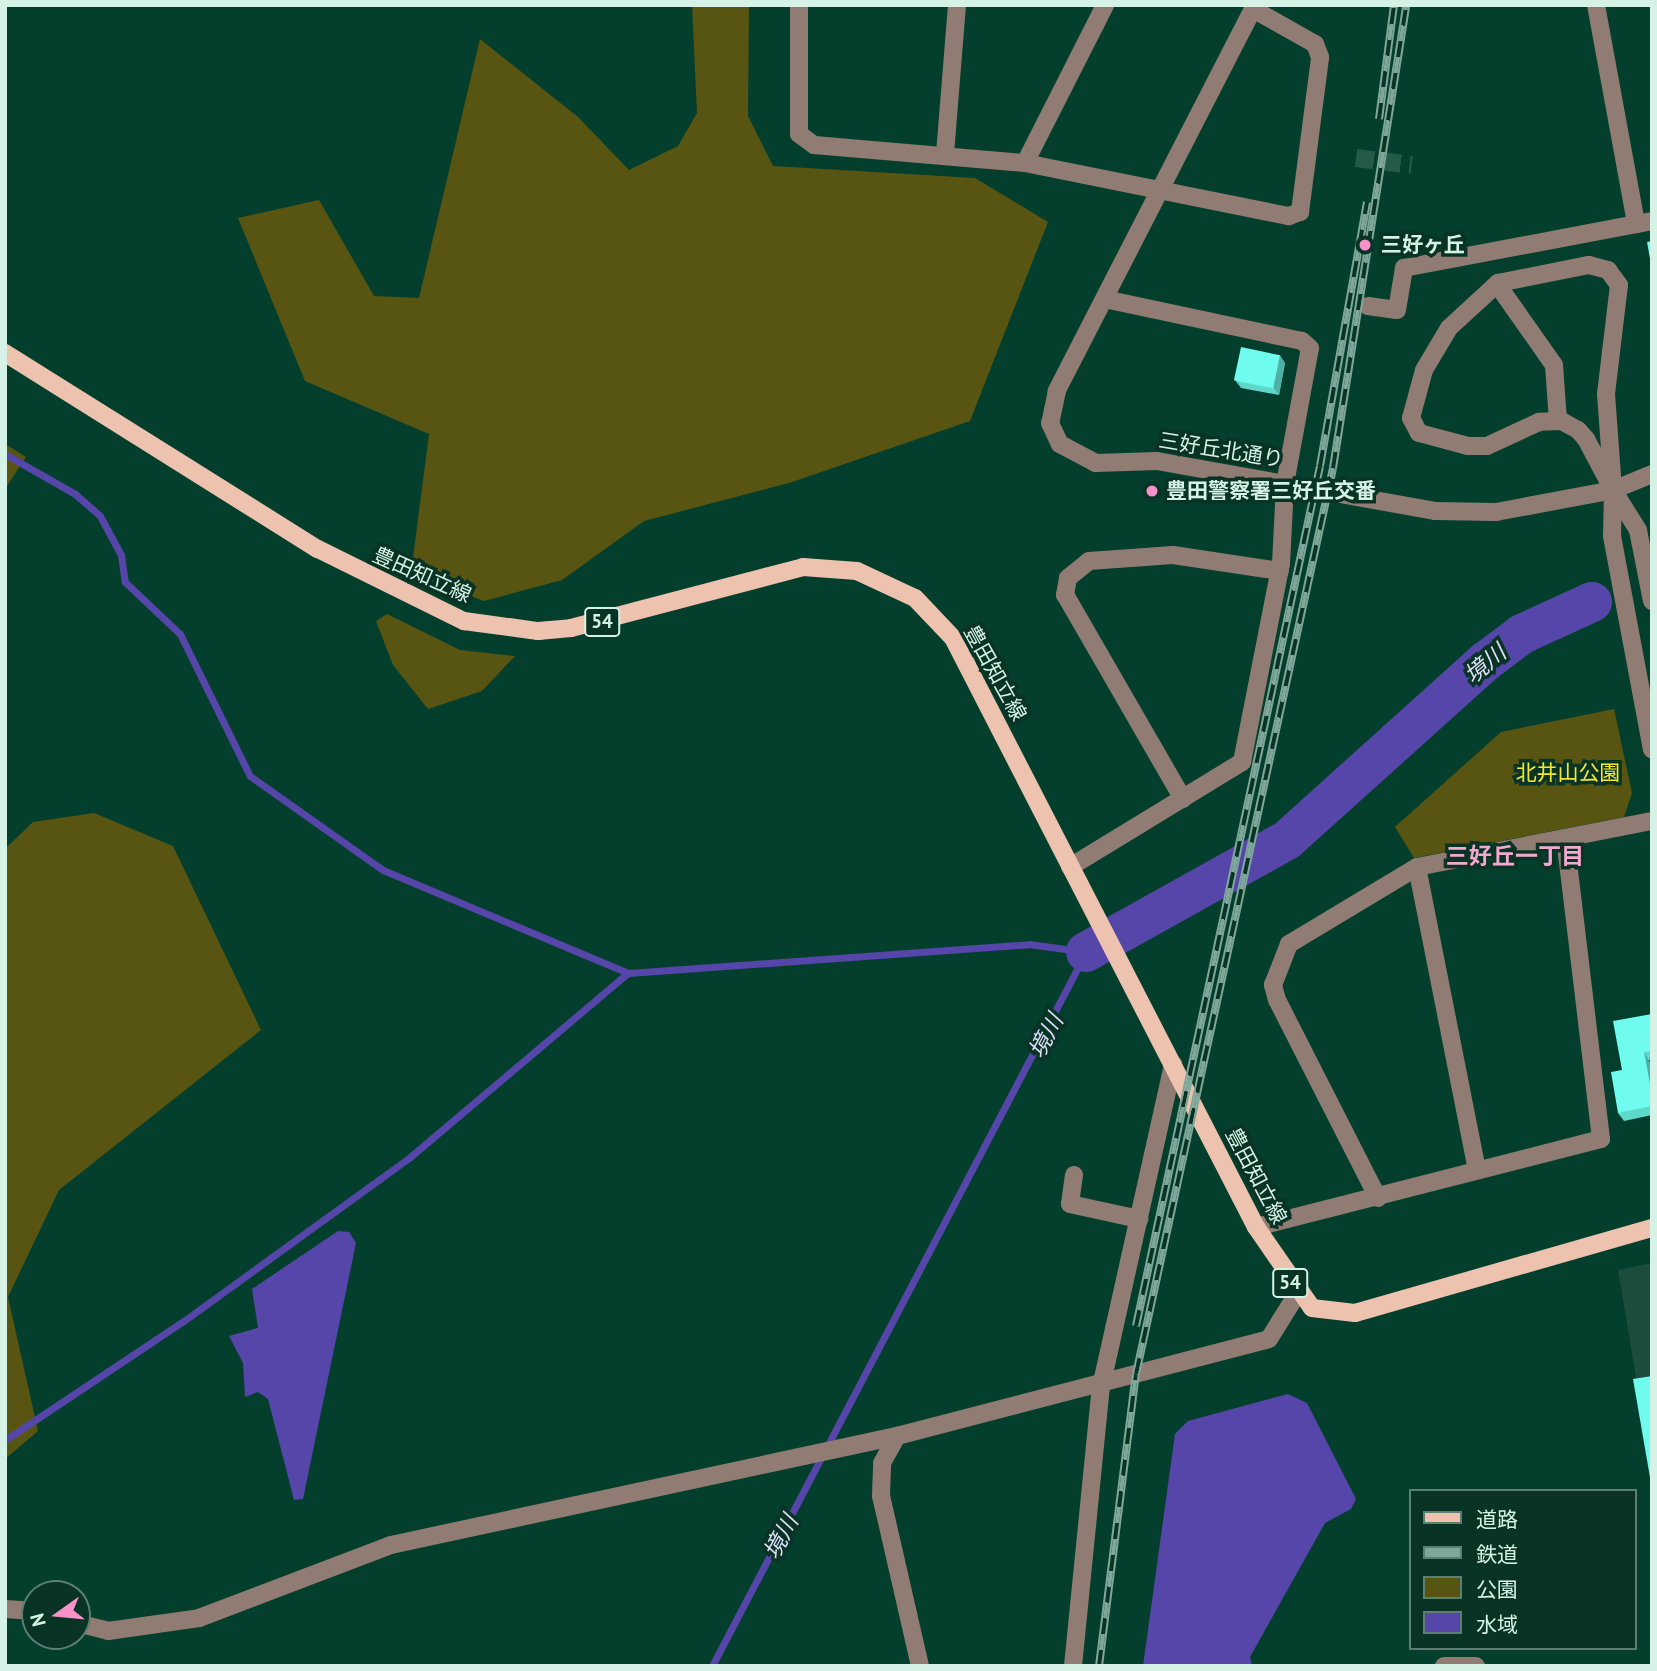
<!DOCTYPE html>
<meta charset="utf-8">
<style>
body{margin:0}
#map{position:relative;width:1657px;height:1671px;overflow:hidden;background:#043f2d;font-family:"PT Sans","Noto Sans JP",sans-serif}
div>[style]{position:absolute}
.built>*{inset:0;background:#1c4c3b}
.green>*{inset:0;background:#585513}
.water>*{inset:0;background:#5646aa}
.stream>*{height:7px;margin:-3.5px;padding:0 3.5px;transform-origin:3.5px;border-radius:3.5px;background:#5646aa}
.river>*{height:40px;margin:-20px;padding:0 20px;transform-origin:20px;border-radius:20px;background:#5646aa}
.minor-tunnel>*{height:18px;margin-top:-9px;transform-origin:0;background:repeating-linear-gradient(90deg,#245a49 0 18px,transparent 0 27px)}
.minor>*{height:18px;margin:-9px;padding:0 9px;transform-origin:9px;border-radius:9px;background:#917c73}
.major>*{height:18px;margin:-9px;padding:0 9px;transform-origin:9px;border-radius:9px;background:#edc3af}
.rail>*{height:8px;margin-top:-4px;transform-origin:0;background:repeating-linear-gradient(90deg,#093325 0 16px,#7fa799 0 32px);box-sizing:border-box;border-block:2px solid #7fa799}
.wall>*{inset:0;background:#5fd8cc}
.shaded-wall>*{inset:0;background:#4eb0a6}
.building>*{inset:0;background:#6ffbed;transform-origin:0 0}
.dots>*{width:19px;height:19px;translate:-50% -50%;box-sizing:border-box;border:4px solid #093325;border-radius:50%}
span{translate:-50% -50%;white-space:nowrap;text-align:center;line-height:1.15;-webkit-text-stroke:7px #093325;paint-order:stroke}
.shield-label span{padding:2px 5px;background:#093325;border:2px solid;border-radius:5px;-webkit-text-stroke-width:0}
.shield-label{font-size:19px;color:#d6f1e5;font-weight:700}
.poi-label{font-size:21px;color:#d6f1e5;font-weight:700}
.left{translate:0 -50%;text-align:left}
.street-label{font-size:21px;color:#d6f1e5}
.park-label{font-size:21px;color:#f2e82f}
.water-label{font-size:23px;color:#dedef9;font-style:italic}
.neighbourhood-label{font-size:23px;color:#f2a8cf;font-weight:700}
.frame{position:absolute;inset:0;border:7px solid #d6f1e5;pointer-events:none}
.legend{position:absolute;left:1409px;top:1489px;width:228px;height:161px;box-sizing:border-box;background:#093325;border:2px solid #5b7f72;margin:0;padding:9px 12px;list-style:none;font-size:21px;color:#d6f1e5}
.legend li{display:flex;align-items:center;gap:14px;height:35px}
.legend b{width:35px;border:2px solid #5b7f72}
.north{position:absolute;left:21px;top:1580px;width:70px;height:70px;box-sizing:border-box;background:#093325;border:2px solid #5b7f72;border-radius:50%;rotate:255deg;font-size:19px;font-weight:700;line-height:28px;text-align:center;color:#d6f1e5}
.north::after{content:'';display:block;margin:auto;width:24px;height:32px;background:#f890ca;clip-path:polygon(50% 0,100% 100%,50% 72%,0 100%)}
</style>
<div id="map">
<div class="built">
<i style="clip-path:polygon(1652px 1263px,1652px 1473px,1618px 1270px)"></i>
</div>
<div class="green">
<i style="clip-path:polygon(692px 5px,749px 5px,748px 116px,773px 166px,975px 178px,1048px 222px,970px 421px,789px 483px,644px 521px,562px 580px,484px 601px,411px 573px,429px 434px,305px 381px,238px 218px,319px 200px,374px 296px,419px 298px,480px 39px,578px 117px,629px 170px,678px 146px,697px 113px)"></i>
<i style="clip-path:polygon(5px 444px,26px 457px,5px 489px)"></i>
<i style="clip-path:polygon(387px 614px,460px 650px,515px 656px,482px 691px,428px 709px,393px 665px,376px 621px)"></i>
<i style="clip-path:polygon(1614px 709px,1632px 793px,1624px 817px,1414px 858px,1395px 827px,1501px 732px)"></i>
<i style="clip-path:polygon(94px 813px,173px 846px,261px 1030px,59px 1190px,8px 1297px,38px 1431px,5px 1459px,5px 849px,33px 822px)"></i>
</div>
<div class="water">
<i style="clip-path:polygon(338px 1231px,349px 1232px,356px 1243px,303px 1499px,294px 1500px,268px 1399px,258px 1392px,245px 1397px,243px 1363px,229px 1336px,258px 1328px,252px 1289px)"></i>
<i style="clip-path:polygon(1288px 1394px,1307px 1403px,1356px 1499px,1351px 1509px,1325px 1523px,1250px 1657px,1252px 1666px,1143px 1666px,1175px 1434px,1188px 1421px)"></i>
</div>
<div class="stream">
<i style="left:5px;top:454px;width:81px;rotate:29.7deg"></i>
<i style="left:75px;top:494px;width:33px;rotate:41deg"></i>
<i style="left:100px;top:516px;width:44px;rotate:61.7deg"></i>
<i style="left:121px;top:555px;width:27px;rotate:82deg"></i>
<i style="left:125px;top:582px;width:76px;rotate:43.4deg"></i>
<i style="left:180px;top:634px;width:158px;rotate:63.8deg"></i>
<i style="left:250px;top:776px;width:163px;rotate:35.3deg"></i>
<i style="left:383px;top:870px;width:266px;rotate:22.8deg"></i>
<i style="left:628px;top:973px;width:402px;rotate:-4.1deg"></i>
<i style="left:1029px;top:944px;width:58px;rotate:8deg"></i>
<i style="left:1086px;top:952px;width:806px;rotate:117.65deg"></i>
<i style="left:5px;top:1440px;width:216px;rotate:-33.7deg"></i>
<i style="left:185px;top:1320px;width:278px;rotate:-35.9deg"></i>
<i style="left:410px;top:1157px;width:285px;rotate:-40.2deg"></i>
</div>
<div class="river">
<i style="left:1086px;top:952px;width:230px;rotate:-29.1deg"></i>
<i style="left:1287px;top:840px;width:268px;rotate:-42deg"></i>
<i style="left:1486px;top:661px;width:45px;rotate:-36.9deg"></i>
<i style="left:1522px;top:634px;width:77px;rotate:-24.6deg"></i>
</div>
<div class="minor-tunnel">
<i style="left:1356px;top:158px;width:56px;rotate:7.1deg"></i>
</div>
<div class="minor">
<i style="left:799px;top:5px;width:129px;rotate:90deg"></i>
<i style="left:799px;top:134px;width:19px;rotate:36deg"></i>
<i style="left:814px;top:145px;width:212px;rotate:4.9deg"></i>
<i style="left:1025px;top:163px;width:269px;rotate:11.4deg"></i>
<i style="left:1289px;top:216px;width:12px;rotate:-20deg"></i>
<i style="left:1300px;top:212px;width:156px;rotate:-82.6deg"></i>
<i style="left:1320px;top:57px;width:14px;rotate:-111deg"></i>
<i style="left:1315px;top:44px;width:71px;rotate:-150.6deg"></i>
<i style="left:1255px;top:5px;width:434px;rotate:117.2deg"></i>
<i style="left:1057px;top:391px;width:33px;rotate:102deg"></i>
<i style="left:1050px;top:423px;width:23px;rotate:65deg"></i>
<i style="left:1060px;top:444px;width:40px;rotate:28deg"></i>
<i style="left:1095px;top:463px;width:62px;rotate:-1.8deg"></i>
<i style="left:1157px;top:461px;width:282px;rotate:10.2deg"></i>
<i style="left:1435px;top:511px;width:61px;rotate:0.9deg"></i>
<i style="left:1496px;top:512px;width:119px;rotate:-10.6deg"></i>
<i style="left:1613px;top:490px;width:42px;rotate:-22.3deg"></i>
<i style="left:1596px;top:5px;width:223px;rotate:79.6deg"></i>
<i style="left:945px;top:154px;width:149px;rotate:-85.4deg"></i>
<i style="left:1025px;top:163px;width:177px;rotate:-63.1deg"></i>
<i style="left:1497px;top:284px;width:99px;rotate:54.9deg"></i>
<i style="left:1554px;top:365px;width:56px;rotate:85.9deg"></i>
<i style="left:1368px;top:306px;width:29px;rotate:8deg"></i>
<i style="left:1397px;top:310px;width:43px;rotate:-80.5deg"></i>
<i style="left:1404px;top:268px;width:252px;rotate:-10.7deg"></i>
<i style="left:1652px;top:601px;width:72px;rotate:-101.2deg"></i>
<i style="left:1638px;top:530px;width:47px;rotate:-122deg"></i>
<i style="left:1613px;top:490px;width:58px;rotate:-117.9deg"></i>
<i style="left:1586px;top:439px;width:12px;rotate:-132deg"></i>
<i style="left:1578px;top:430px;width:18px;rotate:-151deg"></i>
<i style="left:1562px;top:421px;width:23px;rotate:178deg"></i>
<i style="left:1539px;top:422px;width:57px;rotate:155.2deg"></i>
<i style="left:1487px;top:446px;width:19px;rotate:180deg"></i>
<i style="left:1468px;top:446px;width:51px;rotate:-165.1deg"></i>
<i style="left:1419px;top:433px;width:17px;rotate:-118deg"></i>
<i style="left:1411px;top:418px;width:50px;rotate:-74.8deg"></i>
<i style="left:1424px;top:370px;width:49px;rotate:-59.2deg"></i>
<i style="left:1449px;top:328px;width:67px;rotate:-42.6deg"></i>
<i style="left:1498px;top:283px;width:93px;rotate:-11.2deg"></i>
<i style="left:1589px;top:265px;width:20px;rotate:15deg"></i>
<i style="left:1608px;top:270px;width:19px;rotate:54deg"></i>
<i style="left:1619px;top:285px;width:110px;rotate:96.8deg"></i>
<i style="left:1606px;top:394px;width:96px;rotate:85.8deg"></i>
<i style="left:1613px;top:490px;width:46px;rotate:91.2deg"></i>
<i style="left:1612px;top:536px;width:217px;rotate:79.4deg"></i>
<i style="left:1183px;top:799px;width:236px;rotate:-120deg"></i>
<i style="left:1065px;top:595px;width:17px;rotate:-80deg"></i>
<i style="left:1068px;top:578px;width:27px;rotate:-39deg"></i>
<i style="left:1089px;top:561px;width:84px;rotate:-4.1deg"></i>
<i style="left:1173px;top:555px;width:108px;rotate:8.5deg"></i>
<i style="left:1070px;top:867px;width:202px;rotate:-31.4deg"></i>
<i style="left:1242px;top:762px;width:202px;rotate:-78.9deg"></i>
<i style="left:1281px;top:564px;width:80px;rotate:-87.1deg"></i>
<i style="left:1285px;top:484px;width:138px;rotate:-79.6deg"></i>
<i style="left:1310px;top:348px;width:11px;rotate:-139deg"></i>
<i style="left:1302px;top:341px;width:202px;rotate:-168deg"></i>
<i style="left:1417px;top:867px;width:308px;rotate:78.8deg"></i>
<i style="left:1074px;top:1175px;width:29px;rotate:98deg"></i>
<i style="left:1070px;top:1204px;width:71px;rotate:12.3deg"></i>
<i style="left:1378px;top:1198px;width:222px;rotate:-117deg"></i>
<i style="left:1277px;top:1000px;width:16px;rotate:-105deg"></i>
<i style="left:1273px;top:985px;width:44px;rotate:-68.7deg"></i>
<i style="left:1289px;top:944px;width:149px;rotate:-31deg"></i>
<i style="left:1417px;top:867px;width:239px;rotate:-11.1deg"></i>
<i style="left:1256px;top:1227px;width:356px;rotate:-14.3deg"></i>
<i style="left:1601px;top:1139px;width:303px;rotate:-96.8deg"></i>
<i style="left:5px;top:1609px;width:30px;rotate:4deg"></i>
<i style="left:77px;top:1623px;width:32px;rotate:14deg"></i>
<i style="left:108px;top:1631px;width:92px;rotate:-8.1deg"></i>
<i style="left:199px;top:1618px;width:205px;rotate:-20.8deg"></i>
<i style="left:391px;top:1545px;width:518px;rotate:-12.16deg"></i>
<i style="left:920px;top:1666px;width:174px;rotate:-102.9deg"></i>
<i style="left:881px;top:1496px;width:33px;rotate:-88deg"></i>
<i style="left:882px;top:1463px;width:31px;rotate:-61deg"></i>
<i style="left:897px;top:1436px;width:384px;rotate:-14.6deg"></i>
<i style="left:1269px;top:1339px;width:53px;rotate:-58.1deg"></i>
<i style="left:1073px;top:1666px;width:280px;rotate:-84.3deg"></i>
<i style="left:1101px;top:1387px;width:331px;rotate:-77.4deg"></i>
<i style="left:1444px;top:1666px;width:32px"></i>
</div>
<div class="major">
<i style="left:5px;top:353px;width:369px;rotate:32.1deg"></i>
<i style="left:318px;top:549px;width:163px;rotate:26.3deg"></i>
<i style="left:464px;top:621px;width:75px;rotate:7.7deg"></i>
<i style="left:538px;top:631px;width:33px;rotate:-5deg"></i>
<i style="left:571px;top:628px;width:240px;rotate:-14.7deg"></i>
<i style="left:803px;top:567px;width:54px;rotate:4.2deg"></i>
<i style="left:857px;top:571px;width:64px;rotate:25deg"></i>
<i style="left:915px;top:598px;width:55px;rotate:46.5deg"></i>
<i style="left:953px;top:638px;width:662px;rotate:62.78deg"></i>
<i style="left:1256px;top:1227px;width:98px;rotate:55.3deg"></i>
<i style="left:1312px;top:1308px;width:43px;rotate:6.6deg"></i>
<i style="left:1355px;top:1313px;width:309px;rotate:-16deg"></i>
</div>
<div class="rail">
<i style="left:1379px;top:119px;width:115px;rotate:-82.5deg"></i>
<i style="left:1136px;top:1326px;width:879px;rotate:-77.92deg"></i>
<i style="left:1320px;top:466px;width:268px;rotate:-79.9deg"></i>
<i style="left:1099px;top:1666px;width:294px;rotate:-82.8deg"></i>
<i style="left:1136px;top:1374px;width:927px;rotate:-77.73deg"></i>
<i style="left:1333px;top:468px;width:469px;rotate:-81deg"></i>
</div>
<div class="wall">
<i style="clip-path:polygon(1285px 363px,1279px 395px,1241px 388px,1235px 380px)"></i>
<i style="clip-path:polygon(1652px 1014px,1652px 1060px,1649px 1060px,1652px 1074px,1652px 1115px,1624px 1121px,1618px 1113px,1622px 1070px)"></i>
</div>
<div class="shaded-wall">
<i style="clip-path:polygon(1280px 355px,1285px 363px,1279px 395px,1273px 387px)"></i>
<i style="clip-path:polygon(1644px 1052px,1649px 1060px,1652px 1074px,1652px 1095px)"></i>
</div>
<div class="building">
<i style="clip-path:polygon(1652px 241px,1652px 270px,1647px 242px)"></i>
<i style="left:1241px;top:347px;width:40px;height:34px;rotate:12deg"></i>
<i style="clip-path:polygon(1652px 1014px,1652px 1051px,1644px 1052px,1652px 1095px,1652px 1106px,1618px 1113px,1611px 1072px,1622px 1070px,1613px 1021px)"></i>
<i style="clip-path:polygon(1652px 1376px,1652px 1489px,1633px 1379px)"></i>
</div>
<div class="dots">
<i style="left:1365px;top:245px;background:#f890ca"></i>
<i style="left:1152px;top:491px;background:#f890ca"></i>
</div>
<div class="shield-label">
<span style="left:602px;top:622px">54</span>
<span style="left:1290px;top:1283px">54</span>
</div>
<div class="poi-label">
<span class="left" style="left:1381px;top:245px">三好ヶ丘</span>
<span class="left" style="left:1166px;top:491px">豊田警察署三好丘交番</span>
</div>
<div class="street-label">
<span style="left:1221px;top:450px;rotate:9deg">三好丘北通り</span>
<span style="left:422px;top:575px;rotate:24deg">豊田知立線</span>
<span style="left:995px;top:673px;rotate:61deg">豊田知立線</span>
<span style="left:1256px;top:1176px;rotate:62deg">豊田知立線</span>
</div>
<div class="park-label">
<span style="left:1568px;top:773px">北井山公園</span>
</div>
<div class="water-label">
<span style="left:1485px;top:664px;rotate:-40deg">境川</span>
<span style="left:1046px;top:1036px;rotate:-62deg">境川</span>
<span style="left:781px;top:1537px;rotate:-62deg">境川</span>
</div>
<div class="neighbourhood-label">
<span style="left:1515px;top:856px">三好丘一丁目</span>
</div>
<div class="frame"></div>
<ul class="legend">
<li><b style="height:9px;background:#edc3af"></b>道路</li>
<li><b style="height:9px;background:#7fa799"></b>鉄道</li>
<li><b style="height:19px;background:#585513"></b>公園</li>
<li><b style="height:19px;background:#5646aa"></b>水域</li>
</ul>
<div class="north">N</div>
</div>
